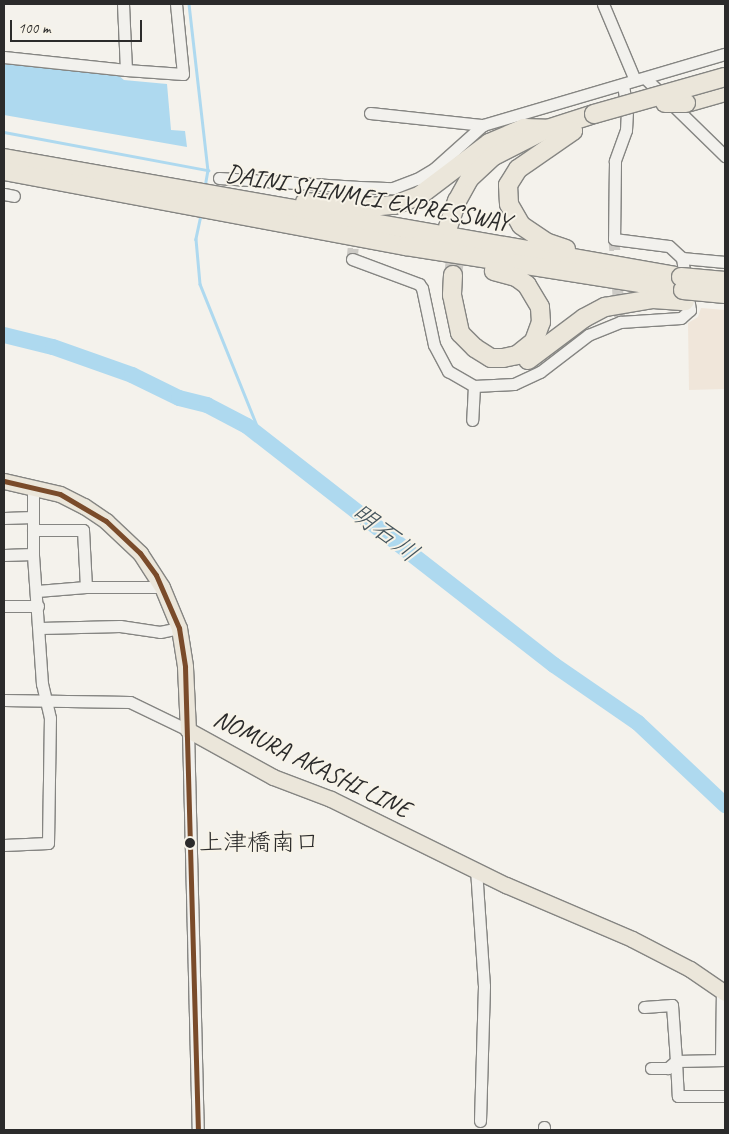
<!DOCTYPE html>
<meta charset="utf-8">
<style>
body{margin:0}
#map{position:relative;width:729px;height:1134px;overflow:hidden;background:#f4f2ec;font-family:Caveat,"Klee One",sans-serif}
div>[style]{position:absolute}
.built>*{inset:0;background:#f0e6da}
.water>*{inset:0;background:#aed9ef}
.stream>*{height:2.5px;margin:-1.25px;padding:0 1.25px;transform-origin:1.25px;border-radius:1.25px;background:#aed9ef}
.river>*{height:16px;margin:-8px;padding:0 8px;transform-origin:8px;border-radius:8px;background:#aed9ef}
.minor-tunnel>*{height:11px;margin-top:-5.5px;transform-origin:0;background:repeating-linear-gradient(90deg,#cccac5 0 11px,transparent 0 16.5px)}
.highway-tunnel>*{height:18px;margin-top:-9px;transform-origin:0;background:repeating-linear-gradient(90deg,#cccac5 0 18px,transparent 0 27px)}
.roads{filter:drop-shadow(1px 0 #858582) drop-shadow(-1px 0 #858582) drop-shadow(0 1px #858582) drop-shadow(0 -1px #858582)}
.minor>*{height:11px;margin:-5.5px;padding:0 5.5px;transform-origin:5.5px;border-radius:5.5px;background:#f2f1ed}
.major>*{height:15px;margin:-7.5px;padding:0 7.5px;transform-origin:7.5px;border-radius:7.5px;background:#ebe6da}
.highway>*{height:18px;margin:-9px;padding:0 9px;transform-origin:9px;border-radius:9px;background:#ebe6da}
.bridges{filter:drop-shadow(1px 0 #858582) drop-shadow(-1px 0 #858582) drop-shadow(0 1px #858582) drop-shadow(0 -1px #858582)}
.highway-bridge>*{height:18px;margin:-9px;padding:0 9px;transform-origin:9px;border-radius:9px;background:#ebe6da}
.bus-1>*{height:5px;margin:-2.5px;padding:0 2.5px;transform-origin:2.5px;border-radius:2.5px;background:#7a4b2a}
.dots>*{width:14px;height:14px;translate:-50% -50%;box-sizing:border-box;border:2px solid #f7f3e8;border-radius:50%}
span{translate:-50% -50%;white-space:nowrap;text-align:center;line-height:1.15;-webkit-text-stroke:4px #f7f3e8;paint-order:stroke}
.bus-label{font-size:24px;color:#2b2b2b}
.left{translate:0 -50%;text-align:left}
.street-label{font-size:25px;color:#2b2b2b}
.water-label{font-size:26px;color:#44545c;font-style:italic}
.frame{position:absolute;inset:0;border:5px solid #2b2b2b;pointer-events:none}
.scale{position:absolute;left:10px;top:20px;width:132px;height:22px;box-sizing:border-box;border:2px solid #2b2b2b;border-top:0;padding-left:6px;font-size:15px;line-height:18px;white-space:nowrap;color:#2b2b2b;-webkit-text-stroke:4px #f7f3e8;paint-order:stroke}
</style>
<div id="map">
<div class="built">
<i style="clip-path:polygon(701px 308px,725px 310px,725px 389px,689px 390px,688px 323px,698px 317px)"></i>
</div>
<div class="water">
<i style="clip-path:polygon(4px 64px,118px 75px,124px 80px,167px 84px,171px 130px,185px 131px,187px 147px,4px 115px)"></i>
</div>
<div class="stream">
<i style="left:189px;top:4px;width:167px;rotate:83.5deg"></i>
<i style="left:208px;top:170px;width:17px;rotate:100deg"></i>
<i style="left:4px;top:132px;width:208px;rotate:10.6deg"></i>
<i style="left:201px;top:215px;width:25px;rotate:102deg"></i>
<i style="left:196px;top:239px;width:45px;rotate:84.9deg"></i>
<i style="left:200px;top:284px;width:166px;rotate:68.1deg"></i>
</div>
<div class="river">
<i style="left:4px;top:335px;width:50px;rotate:13.8deg"></i>
<i style="left:53px;top:347px;width:84px;rotate:19.5deg"></i>
<i style="left:132px;top:375px;width:52px;rotate:26.1deg"></i>
<i style="left:179px;top:398px;width:29px;rotate:14deg"></i>
<i style="left:207px;top:405px;width:45px;rotate:27.7deg"></i>
<i style="left:247px;top:426px;width:389px;rotate:37.9deg"></i>
<i style="left:554px;top:665px;width:102px;rotate:34.6deg"></i>
<i style="left:638px;top:723px;width:120px;rotate:43.3deg"></i>
</div>
<div class="minor-tunnel">
<i style="left:614px;top:239px;width:83px;rotate:85.9deg"></i>
<i style="left:352px;top:259px;width:29px;rotate:-84deg"></i>
</div>
<div class="highway-tunnel">
<i style="left:453px;top:275px;width:46px;rotate:-82.6deg"></i>
</div>
<div class="roads">
<div class="minor">
<i style="left:603px;top:4px;width:82px;rotate:67.2deg"></i>
<i style="left:4px;top:57px;width:123px;rotate:6.1deg"></i>
<i style="left:126px;top:70px;width:66px;rotate:-92.6deg"></i>
<i style="left:126px;top:70px;width:57px;rotate:4deg"></i>
<i style="left:183px;top:74px;width:70px;rotate:-95.7deg"></i>
<i style="left:645px;top:78px;width:112px;rotate:44.3deg"></i>
<i style="left:623px;top:85px;width:26px;rotate:81deg"></i>
<i style="left:627px;top:111px;width:19px;rotate:93deg"></i>
<i style="left:626px;top:130px;width:33px;rotate:110deg"></i>
<i style="left:615px;top:161px;width:78px;rotate:90.7deg"></i>
<i style="left:614px;top:239px;width:55px;rotate:7.3deg"></i>
<i style="left:669px;top:246px;width:18px;rotate:43deg"></i>
<i style="left:370px;top:113px;width:114px;rotate:6.1deg"></i>
<i style="left:483px;top:125px;width:252px;rotate:-16.4deg"></i>
<i style="left:219px;top:178px;width:140px;rotate:3.7deg"></i>
<i style="left:359px;top:193px;width:6px;rotate:-90deg"></i>
<i style="left:359px;top:187px;width:34px;rotate:2deg"></i>
<i style="left:393px;top:188px;width:26px;rotate:-21deg"></i>
<i style="left:417px;top:179px;width:21px;rotate:-31deg"></i>
<i style="left:435px;top:168px;width:64px;rotate:-41.9deg"></i>
<i style="left:4px;top:194px;width:10px;rotate:11deg"></i>
<i style="left:352px;top:259px;width:72px;rotate:20.5deg"></i>
<i style="left:419px;top:284px;width:5px;rotate:53deg"></i>
<i style="left:422px;top:288px;width:58px;rotate:78.1deg"></i>
<i style="left:434px;top:345px;width:30px;rotate:62deg"></i>
<i style="left:448px;top:371px;width:30px;rotate:30deg"></i>
<i style="left:474px;top:386px;width:34px;rotate:93deg"></i>
<i style="left:474px;top:386px;width:40px;rotate:-2.9deg"></i>
<i style="left:514px;top:384px;width:29px;rotate:-25deg"></i>
<i style="left:540px;top:372px;width:61px;rotate:-37.6deg"></i>
<i style="left:588px;top:335px;width:35px;rotate:-22deg"></i>
<i style="left:620px;top:322px;width:61px;rotate:-3.8deg"></i>
<i style="left:681px;top:318px;width:12px;rotate:-42deg"></i>
<i style="left:690px;top:310px;width:53px;rotate:-98.7deg"></i>
<i style="left:682px;top:258px;width:43px;rotate:5.3deg"></i>
<i style="left:4px;top:518px;width:29px;rotate:-2deg"></i>
<i style="left:33px;top:530px;width:50px"></i>
<i style="left:83px;top:530px;width:57px;rotate:87deg"></i>
<i style="left:4px;top:555px;width:29px;rotate:-2deg"></i>
<i style="left:37px;top:591px;width:49px;rotate:-4.7deg"></i>
<i style="left:86px;top:587px;width:76px"></i>
<i style="left:4px;top:606px;width:34px"></i>
<i style="left:40px;top:628px;width:80px;rotate:-1.4deg"></i>
<i style="left:120px;top:626px;width:40px;rotate:8.5deg"></i>
<i style="left:160px;top:632px;width:19px;rotate:-12deg"></i>
<i style="left:4px;top:700px;width:126px;rotate:0.9deg"></i>
<i style="left:130px;top:702px;width:64px;rotate:25.8deg"></i>
<i style="left:188px;top:730px;width:400px;rotate:88.6deg"></i>
<i style="left:4px;top:845px;width:44px;rotate:-2.6deg"></i>
<i style="left:48px;top:843px;width:125px;rotate:-89.1deg"></i>
<i style="left:50px;top:718px;width:35px;rotate:-103deg"></i>
<i style="left:42px;top:684px;width:130px;rotate:-94deg"></i>
<i style="left:33px;top:554px;width:68px;rotate:-90deg"></i>
<i style="left:476px;top:869px;width:117px;rotate:86.1deg"></i>
<i style="left:484px;top:986px;width:135px;rotate:91.7deg"></i>
<i style="left:644px;top:1007px;width:28px;rotate:-4deg"></i>
<i style="left:672px;top:1005px;width:56px;rotate:85.9deg"></i>
<i style="left:676px;top:1061px;width:11px;rotate:139deg"></i>
<i style="left:668px;top:1068px;width:17px;rotate:180deg"></i>
<i style="left:721px;top:1060px;width:70px;rotate:-89.2deg"></i>
<i style="left:725px;top:1060px;width:49px;rotate:178.8deg"></i>
<i style="left:676px;top:1061px;width:35px;rotate:87deg"></i>
<i style="left:678px;top:1096px;width:47px"></i>
<i style="left:544px;top:1127px;width:3px;rotate:90deg"></i>
</div>
<div class="major">
<i style="left:4px;top:481px;width:57px;rotate:13.1deg"></i>
<i style="left:60px;top:494px;width:27px;rotate:27deg"></i>
<i style="left:84px;top:506px;width:27px;rotate:34deg"></i>
<i style="left:106px;top:521px;width:47px;rotate:43.3deg"></i>
<i style="left:140px;top:553px;width:40px;rotate:57.1deg"></i>
<i style="left:162px;top:587px;width:44px;rotate:67.5deg"></i>
<i style="left:179px;top:628px;width:39px;rotate:81deg"></i>
<i style="left:185px;top:667px;width:63px;rotate:87.3deg"></i>
<i style="left:188px;top:730px;width:97px;rotate:28.9deg"></i>
<i style="left:273px;top:777px;width:62px;rotate:20.8deg"></i>
<i style="left:331px;top:799px;width:195px;rotate:26.2deg"></i>
<i style="left:506px;top:885px;width:137px;rotate:23.2deg"></i>
<i style="left:632px;top:939px;width:65px;rotate:27.3deg"></i>
<i style="left:690px;top:969px;width:42px;rotate:34.4deg"></i>
</div>
<div class="highway">
<i style="left:686px;top:103px;width:41px;rotate:-15.8deg"></i>
<i style="left:4px;top:158px;width:687px;rotate:9.97deg"></i>
<i style="left:4px;top:171px;width:409px;rotate:10.6deg"></i>
<i style="left:406px;top:246px;width:280px;rotate:9deg"></i>
<i style="left:305px;top:202px;width:65px;rotate:4.4deg"></i>
<i style="left:370px;top:207px;width:24px;rotate:-5deg"></i>
<i style="left:394px;top:205px;width:27px;rotate:-20deg"></i>
<i style="left:419px;top:196px;width:88px;rotate:-37.1deg"></i>
<i style="left:489px;top:143px;width:38px;rotate:-23deg"></i>
<i style="left:524px;top:128px;width:23px;rotate:2deg"></i>
<i style="left:448px;top:227px;width:28px;rotate:-71deg"></i>
<i style="left:457px;top:201px;width:26px;rotate:-61deg"></i>
<i style="left:470px;top:178px;width:33px;rotate:-43deg"></i>
<i style="left:494px;top:156px;width:59px;rotate:-27deg"></i>
<i style="left:547px;top:129px;width:49px;rotate:-17.7deg"></i>
<i style="left:566px;top:249px;width:21px;rotate:-161deg"></i>
<i style="left:546px;top:242px;width:30px;rotate:-146deg"></i>
<i style="left:521px;top:225px;width:24px;rotate:-120deg"></i>
<i style="left:509px;top:204px;width:19px;rotate:-93deg"></i>
<i style="left:508px;top:185px;width:19px;rotate:-58deg"></i>
<i style="left:518px;top:169px;width:67px;rotate:-34.6deg"></i>
<i style="left:453px;top:275px;width:20px;rotate:93deg"></i>
<i style="left:452px;top:295px;width:39px;rotate:78deg"></i>
<i style="left:460px;top:333px;width:21px;rotate:45deg"></i>
<i style="left:475px;top:348px;width:19px;rotate:32deg"></i>
<i style="left:491px;top:358px;width:12px"></i>
<i style="left:503px;top:358px;width:14px;rotate:-12deg"></i>
<i style="left:517px;top:355px;width:22px;rotate:-39deg"></i>
<i style="left:534px;top:341px;width:20px;rotate:-70deg"></i>
<i style="left:541px;top:322px;width:15px;rotate:-94deg"></i>
<i style="left:540px;top:307px;width:26px;rotate:-121deg"></i>
<i style="left:527px;top:285px;width:14px;rotate:-144deg"></i>
<i style="left:516px;top:277px;width:23px;rotate:-165deg"></i>
<i style="left:528px;top:360px;width:70px;rotate:-36.9deg"></i>
<i style="left:584px;top:318px;width:24px;rotate:-28deg"></i>
<i style="left:605px;top:307px;width:49px;rotate:-9.5deg"></i>
<i style="left:653px;top:299px;width:32px;rotate:4deg"></i>
</div>
</div>
<div class="bridges">
<div class="highway-bridge">
<i style="left:665px;top:103px;width:21px"></i>
<i style="left:594px;top:114px;width:136px;rotate:-15.8deg"></i>
<i style="left:681px;top:277px;width:44px;rotate:5.2deg"></i>
<i style="left:683px;top:290px;width:42px;rotate:5.4deg"></i>
</div>
</div>
<div class="bus-1">
<i style="left:4px;top:481px;width:57px;rotate:13.1deg"></i>
<i style="left:60px;top:494px;width:53px;rotate:30.4deg"></i>
<i style="left:106px;top:521px;width:47px;rotate:43.3deg"></i>
<i style="left:140px;top:553px;width:27px;rotate:54deg"></i>
<i style="left:156px;top:575px;width:58px;rotate:66.5deg"></i>
<i style="left:179px;top:628px;width:39px;rotate:81deg"></i>
<i style="left:185px;top:667px;width:463px;rotate:88.4deg"></i>
</div>
<div class="dots">
<i style="left:190px;top:843px;background:#2b2b2b"></i>
</div>
<div class="bus-label">
<span class="left" style="left:199px;top:843px">上津橋南口</span>
</div>
<div class="street-label">
<span style="left:368px;top:198px;rotate:10deg">DAINI SHINMEI EXPRESSWAY</span>
<span style="left:312px;top:764px;rotate:26deg">NOMURA AKASHI LINE</span>
</div>
<div class="water-label">
<span style="left:385px;top:533px;rotate:38deg">明石川</span>
</div>
<div class="frame"></div>
<div class="scale">100 m</div>
</div>
